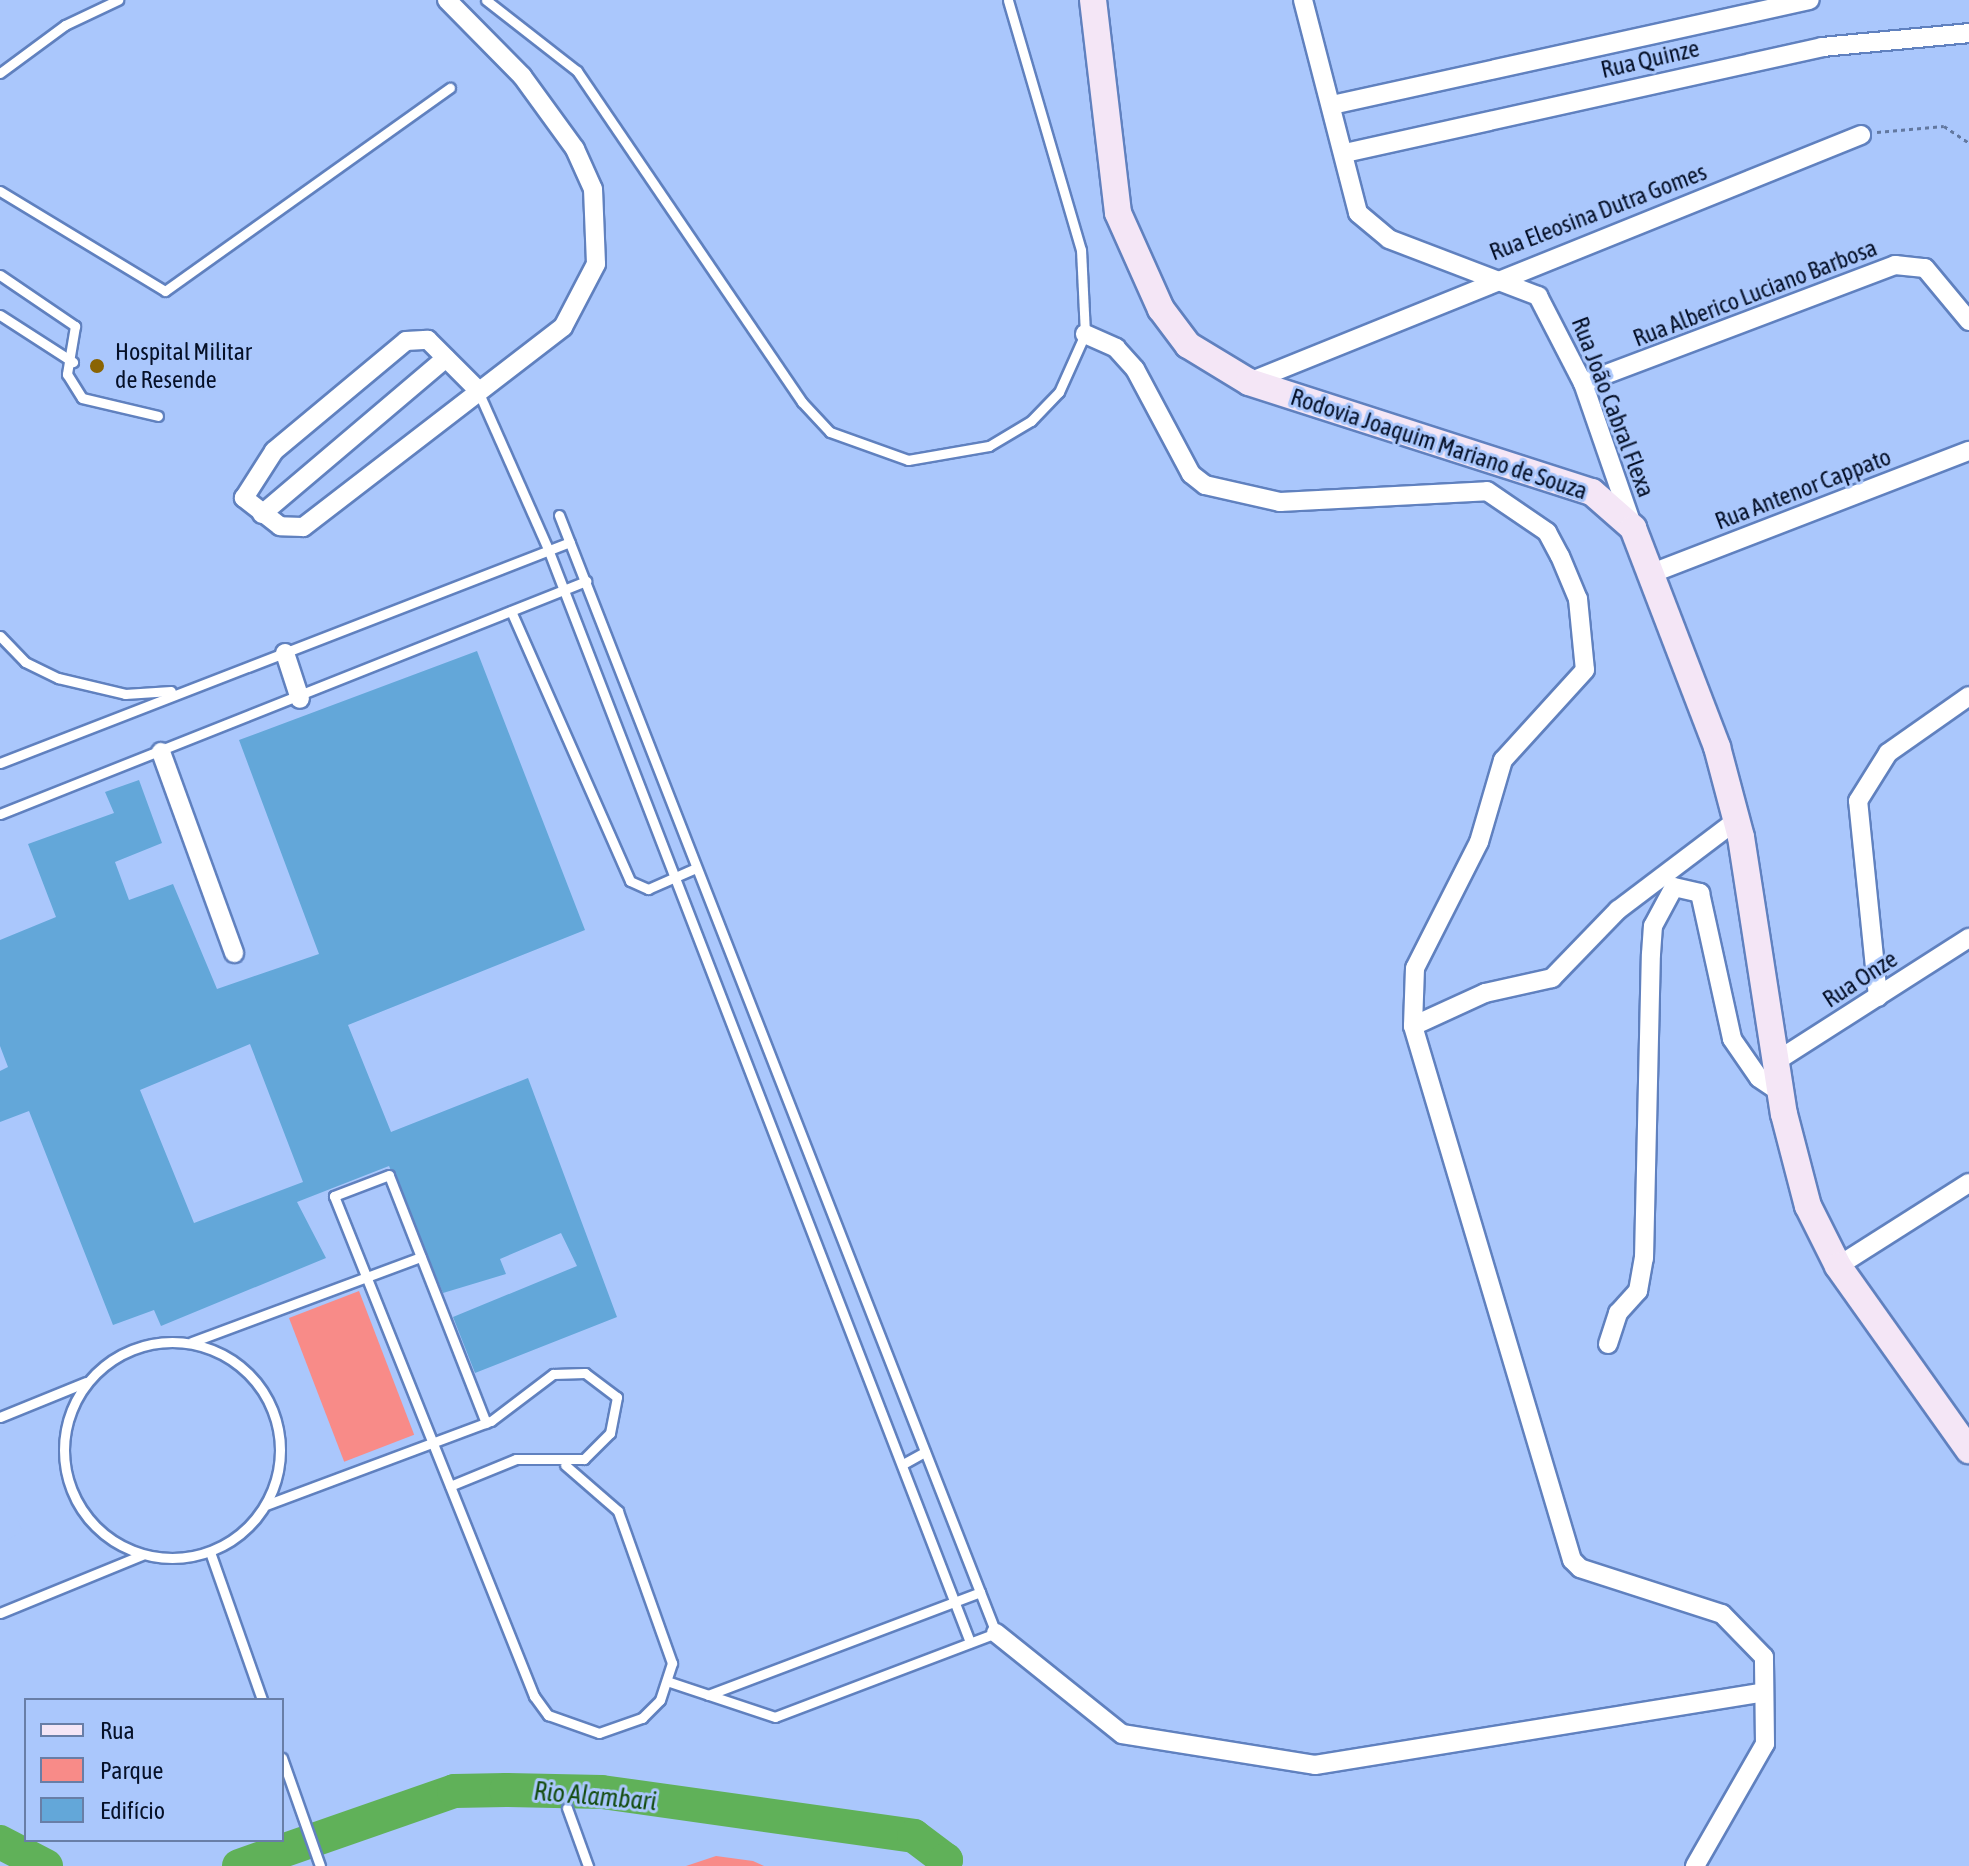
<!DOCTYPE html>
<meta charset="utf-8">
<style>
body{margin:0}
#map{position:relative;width:1969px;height:1866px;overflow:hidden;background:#aac7fc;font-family:"Asap Condensed",sans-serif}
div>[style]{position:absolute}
.green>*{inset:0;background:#f88b88;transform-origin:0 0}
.pier>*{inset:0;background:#aac7fc}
.river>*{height:34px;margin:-17px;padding:0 17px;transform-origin:17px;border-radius:17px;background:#60b159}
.building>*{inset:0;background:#63a7d9}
.path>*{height:3px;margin-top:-1.5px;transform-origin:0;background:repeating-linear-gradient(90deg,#6278a0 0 4px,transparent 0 8px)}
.roads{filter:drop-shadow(2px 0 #6081bf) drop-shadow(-2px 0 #6081bf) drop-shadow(0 2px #6081bf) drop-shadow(0 -2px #6081bf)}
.lane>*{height:9px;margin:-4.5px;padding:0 4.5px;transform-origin:4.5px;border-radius:4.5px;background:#fff}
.lane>.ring{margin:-4.5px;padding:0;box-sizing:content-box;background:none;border:9px solid #fff;border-radius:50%}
.street>*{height:18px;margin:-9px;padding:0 9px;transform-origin:9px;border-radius:9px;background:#fff}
.secondary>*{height:26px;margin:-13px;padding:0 13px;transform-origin:13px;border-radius:13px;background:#f4e6f6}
.dots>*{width:22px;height:22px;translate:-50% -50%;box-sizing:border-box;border:4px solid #aac7fc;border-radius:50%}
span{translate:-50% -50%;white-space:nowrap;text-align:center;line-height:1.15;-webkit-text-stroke:6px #aac7fc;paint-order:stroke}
.street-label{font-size:24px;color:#051028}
.poi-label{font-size:24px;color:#051028}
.left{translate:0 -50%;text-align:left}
.water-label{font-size:26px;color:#144c11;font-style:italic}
.legend{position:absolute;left:24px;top:1698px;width:260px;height:144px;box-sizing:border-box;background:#aac7fc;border:2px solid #687ea7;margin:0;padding:10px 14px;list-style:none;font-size:24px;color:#051028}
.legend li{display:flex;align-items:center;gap:16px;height:40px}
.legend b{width:40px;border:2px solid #687ea7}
</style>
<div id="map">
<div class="green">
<i style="left:359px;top:1291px;width:154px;height:75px;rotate:69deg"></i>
<i style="clip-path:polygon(716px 1856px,753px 1861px,764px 1866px,686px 1866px)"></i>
</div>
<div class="pier">
<i style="clip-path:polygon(5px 1495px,23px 1532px,0 1543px,0 1497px)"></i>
</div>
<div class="river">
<i style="left:0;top:1842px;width:52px;rotate:27.6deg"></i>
<i style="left:239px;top:1866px;width:228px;rotate:-19.2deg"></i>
<i style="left:454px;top:1791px;width:52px;rotate:-1.1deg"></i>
<i style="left:506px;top:1790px;width:96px;rotate:1.2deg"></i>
<i style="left:602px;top:1792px;width:315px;rotate:8deg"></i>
<i style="left:914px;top:1836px;width:40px;rotate:37deg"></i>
<i style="left:946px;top:1860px;width:7px;rotate:117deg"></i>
</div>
<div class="building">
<i style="clip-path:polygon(evenodd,477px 651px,585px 930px,348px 1025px,391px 1132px,528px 1078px,617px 1317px,475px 1373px,453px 1317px,577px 1266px,561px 1233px,500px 1259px,506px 1274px,443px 1293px,389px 1166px,297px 1202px,326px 1258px,161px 1326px,154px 1310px,113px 1325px,29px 1111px,0 1122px,0 1071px,8px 1067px,0 1046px,0 940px,56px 917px,28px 844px,114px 813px,105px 792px,139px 780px,162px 843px,115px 862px,129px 900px,173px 884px,217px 989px,319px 954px,239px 740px,477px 651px,250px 1044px,303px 1182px,194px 1223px,140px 1090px,250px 1044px)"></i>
</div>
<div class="path">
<i style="left:1877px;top:132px;width:67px;rotate:-5.1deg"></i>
<i style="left:1944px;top:126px;width:30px;rotate:34deg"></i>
</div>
<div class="roads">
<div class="lane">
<i style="left:486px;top:0;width:115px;rotate:38deg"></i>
<i style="left:577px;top:71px;width:400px;rotate:55.8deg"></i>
<i style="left:802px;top:402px;width:41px;rotate:47deg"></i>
<i style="left:830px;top:432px;width:83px;rotate:19.7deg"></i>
<i style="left:908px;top:460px;width:82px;rotate:-9.8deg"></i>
<i style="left:989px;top:446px;width:49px;rotate:-30.8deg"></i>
<i style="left:1031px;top:421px;width:40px;rotate:-46deg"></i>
<i style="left:1059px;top:392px;width:64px;rotate:-65.9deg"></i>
<i style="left:1085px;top:334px;width:84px;rotate:-92.7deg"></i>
<i style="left:1081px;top:250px;width:260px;rotate:-106.3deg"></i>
<i style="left:0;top:73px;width:81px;rotate:-36.4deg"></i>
<i style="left:65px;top:25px;width:59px;rotate:-25.3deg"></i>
<i style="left:0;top:191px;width:193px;rotate:31.2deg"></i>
<i style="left:165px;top:291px;width:350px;rotate:-35.5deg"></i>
<i style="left:0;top:275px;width:91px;rotate:34.2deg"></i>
<i style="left:75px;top:326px;width:49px;rotate:99.5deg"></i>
<i style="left:67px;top:374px;width:28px;rotate:58deg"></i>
<i style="left:82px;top:398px;width:78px;rotate:13.3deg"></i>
<i style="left:0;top:315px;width:87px;rotate:32.8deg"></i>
<i style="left:478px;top:391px;width:173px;rotate:66.1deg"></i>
<i style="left:548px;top:549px;width:1172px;rotate:68.89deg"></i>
<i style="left:559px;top:515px;width:1200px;rotate:68.65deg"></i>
<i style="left:996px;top:1633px;width:236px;rotate:159.2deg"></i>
<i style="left:775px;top:1717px;width:111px;rotate:-161.6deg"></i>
<i style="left:511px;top:611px;width:295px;rotate:66.2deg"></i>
<i style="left:630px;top:881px;width:20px;rotate:24deg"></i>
<i style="left:648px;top:889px;width:52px;rotate:-23.6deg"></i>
<i style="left:0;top:636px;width:36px;rotate:46deg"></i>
<i style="left:25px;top:662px;width:37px;rotate:26deg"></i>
<i style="left:58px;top:678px;width:69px;rotate:13.4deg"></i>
<i style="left:125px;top:694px;width:46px;rotate:-3.7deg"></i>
<i style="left:0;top:763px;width:611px;rotate:-21.19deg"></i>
<i style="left:0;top:814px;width:631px;rotate:-21.68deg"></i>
<i class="ring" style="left:64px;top:1342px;width:207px;height:207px"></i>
<i style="left:192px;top:1342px;width:244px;rotate:-20.4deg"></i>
<i style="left:0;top:1417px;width:93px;rotate:-22.1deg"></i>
<i style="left:486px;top:1423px;width:266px;rotate:-111.4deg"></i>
<i style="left:389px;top:1175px;width:59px;rotate:159.1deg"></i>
<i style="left:334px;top:1196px;width:539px;rotate:68.2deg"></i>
<i style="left:534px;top:1696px;width:24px;rotate:54deg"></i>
<i style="left:548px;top:1715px;width:54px;rotate:19.4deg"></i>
<i style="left:599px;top:1733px;width:46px;rotate:-19.2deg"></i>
<i style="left:642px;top:1718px;width:25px;rotate:-45deg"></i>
<i style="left:660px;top:1700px;width:39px;rotate:-72deg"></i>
<i style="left:672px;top:1663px;width:161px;rotate:-109.6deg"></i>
<i style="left:618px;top:1511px;width:70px;rotate:-139deg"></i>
<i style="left:903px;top:1464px;width:25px;rotate:-29deg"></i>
<i style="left:266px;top:1505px;width:240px;rotate:-20.5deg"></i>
<i style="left:491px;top:1421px;width:78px;rotate:-37.2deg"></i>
<i style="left:553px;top:1374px;width:32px;rotate:-2deg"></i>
<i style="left:585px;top:1373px;width:40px;rotate:37deg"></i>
<i style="left:617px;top:1397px;width:37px;rotate:101deg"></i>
<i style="left:610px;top:1433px;width:37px;rotate:135deg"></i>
<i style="left:584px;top:1459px;width:68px;rotate:180deg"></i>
<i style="left:516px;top:1459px;width:71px;rotate:157.8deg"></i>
<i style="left:210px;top:1552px;width:157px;rotate:70.6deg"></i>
<i style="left:0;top:1613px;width:153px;rotate:-22.2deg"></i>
<i style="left:708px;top:1695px;width:291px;rotate:-20.7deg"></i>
<i style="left:282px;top:1758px;width:114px;rotate:70.6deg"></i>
<i style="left:567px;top:1808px;width:62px;rotate:70.1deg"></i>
</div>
<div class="street">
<i style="left:447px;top:0;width:107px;rotate:45.4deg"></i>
<i style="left:522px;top:76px;width:90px;rotate:54deg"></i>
<i style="left:575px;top:149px;width:44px;rotate:65.8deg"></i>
<i style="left:593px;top:189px;width:75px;rotate:87.7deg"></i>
<i style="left:596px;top:264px;width:71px;rotate:117.6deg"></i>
<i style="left:563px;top:327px;width:328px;rotate:142.4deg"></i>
<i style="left:303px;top:527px;width:23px;rotate:-178deg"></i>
<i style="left:280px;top:526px;width:46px;rotate:-142.1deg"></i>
<i style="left:244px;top:498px;width:56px;rotate:-57.4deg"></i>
<i style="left:274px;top:451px;width:172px;rotate:-39.8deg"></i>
<i style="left:406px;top:341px;width:22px;rotate:-3deg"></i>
<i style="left:428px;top:340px;width:68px;rotate:45deg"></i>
<i style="left:1303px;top:0;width:220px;rotate:75.5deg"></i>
<i style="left:1358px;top:213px;width:40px;rotate:40deg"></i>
<i style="left:1389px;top:239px;width:160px;rotate:20.9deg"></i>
<i style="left:1538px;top:296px;width:98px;rotate:62.7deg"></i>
<i style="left:1583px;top:383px;width:152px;rotate:70.9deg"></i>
<i style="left:1332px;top:105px;width:489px;rotate:-12.4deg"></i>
<i style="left:1345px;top:153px;width:489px;rotate:-12.5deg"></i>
<i style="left:1822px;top:47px;width:148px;rotate:-5.4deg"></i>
<i style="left:1085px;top:334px;width:34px;rotate:24deg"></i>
<i style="left:1116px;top:348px;width:28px;rotate:48deg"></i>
<i style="left:1135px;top:369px;width:119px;rotate:61.9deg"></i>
<i style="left:1191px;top:474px;width:18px;rotate:38deg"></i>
<i style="left:1205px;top:485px;width:77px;rotate:12.8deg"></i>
<i style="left:1280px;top:502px;width:207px;rotate:-3deg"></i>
<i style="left:1487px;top:491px;width:73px;rotate:34.3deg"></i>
<i style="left:1547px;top:532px;width:27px;rotate:62deg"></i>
<i style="left:1560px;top:556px;width:47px;rotate:67.3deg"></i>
<i style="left:1578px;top:599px;width:71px;rotate:84.4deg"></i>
<i style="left:1585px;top:670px;width:122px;rotate:132.3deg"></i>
<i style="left:1503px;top:760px;width:85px;rotate:106.3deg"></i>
<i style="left:1479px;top:842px;width:141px;rotate:116.9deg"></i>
<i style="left:1415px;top:968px;width:58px;rotate:92deg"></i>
<i style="left:1249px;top:382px;width:660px;rotate:-21.98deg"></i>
<i style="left:1583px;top:383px;width:334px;rotate:-20.7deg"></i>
<i style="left:1895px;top:265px;width:30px;rotate:6deg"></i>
<i style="left:1925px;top:268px;width:69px;rotate:50.3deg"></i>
<i style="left:262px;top:514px;width:241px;rotate:-40.3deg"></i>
<i style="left:1655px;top:572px;width:337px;rotate:-21.1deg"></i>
<i style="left:285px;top:653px;width:48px;rotate:71.9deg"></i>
<i style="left:161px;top:752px;width:214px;rotate:70deg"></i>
<i style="left:1878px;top:997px;width:197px;rotate:-95.8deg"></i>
<i style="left:1858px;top:801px;width:57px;rotate:-58deg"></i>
<i style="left:1888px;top:753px;width:99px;rotate:-35.1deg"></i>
<i style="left:1778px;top:1060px;width:227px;rotate:-32.6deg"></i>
<i style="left:1838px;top:1266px;width:155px;rotate:-32.4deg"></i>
<i style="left:1608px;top:1344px;width:33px;rotate:-72deg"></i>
<i style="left:1618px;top:1313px;width:30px;rotate:-48deg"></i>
<i style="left:1638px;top:1291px;width:34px;rotate:-80deg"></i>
<i style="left:1644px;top:1258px;width:304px;rotate:-88.7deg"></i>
<i style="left:1651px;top:954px;width:28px;rotate:-86deg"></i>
<i style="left:1653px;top:926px;width:44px;rotate:-61.7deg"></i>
<i style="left:1674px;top:887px;width:27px;rotate:13deg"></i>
<i style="left:1700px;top:893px;width:149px;rotate:77.6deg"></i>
<i style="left:1732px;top:1039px;width:47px;rotate:55.3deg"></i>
<i style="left:1759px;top:1078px;width:27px;rotate:34deg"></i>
<i style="left:996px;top:1633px;width:161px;rotate:38.7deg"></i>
<i style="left:1122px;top:1734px;width:195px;rotate:9.1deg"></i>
<i style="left:1315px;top:1765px;width:451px;rotate:-9.2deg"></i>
<i style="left:1695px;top:1866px;width:141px;rotate:-60.2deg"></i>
<i style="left:1765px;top:1744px;width:87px;rotate:-90.7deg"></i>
<i style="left:1764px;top:1657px;width:60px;rotate:-134.3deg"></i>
<i style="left:1722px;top:1614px;width:149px;rotate:-162.1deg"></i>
<i style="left:1580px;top:1568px;width:11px;rotate:-135deg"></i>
<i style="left:1572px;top:1560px;width:557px;rotate:-106.58deg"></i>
<i style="left:1413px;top:1026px;width:79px;rotate:-24.6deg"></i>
<i style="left:1485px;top:993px;width:69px;rotate:-12.6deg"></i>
<i style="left:1552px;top:978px;width:95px;rotate:-45.9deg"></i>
<i style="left:1618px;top:910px;width:149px;rotate:-37.1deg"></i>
</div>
<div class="secondary">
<i style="left:1093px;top:0;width:214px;rotate:83.3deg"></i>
<i style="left:1118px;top:213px;width:105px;rotate:65.9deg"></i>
<i style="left:1161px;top:309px;width:45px;rotate:53.1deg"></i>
<i style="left:1188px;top:345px;width:71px;rotate:31.2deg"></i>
<i style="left:1249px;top:382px;width:360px;rotate:17.8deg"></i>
<i style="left:1592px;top:492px;width:55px;rotate:41.3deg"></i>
<i style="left:1633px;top:528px;width:235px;rotate:69deg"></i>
<i style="left:1717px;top:747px;width:93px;rotate:75.1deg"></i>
<i style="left:1741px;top:837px;width:280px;rotate:81.2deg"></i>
<i style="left:1784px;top:1114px;width:95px;rotate:75.4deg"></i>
<i style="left:1808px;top:1206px;width:67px;rotate:63.4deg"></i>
<i style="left:1838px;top:1266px;width:226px;rotate:54.6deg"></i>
</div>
</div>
<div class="dots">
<i style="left:97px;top:366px;background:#8a6403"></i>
</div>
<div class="street-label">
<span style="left:1650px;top:59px;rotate:-13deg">Rua Quinze</span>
<span style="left:1598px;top:212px;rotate:-21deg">Rua Eleosina Dutra Gomes</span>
<span style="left:1755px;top:293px;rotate:-21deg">Rua Alberico Luciano Barbosa</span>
<span style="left:1613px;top:407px;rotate:69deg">Rua João Cabral Flexa</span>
<span style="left:1439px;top:444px;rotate:18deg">Rodovia Joaquim Mariano de Souza</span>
<span style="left:1803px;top:489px;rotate:-21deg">Rua Antenor Cappato</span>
<span style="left:1860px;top:979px;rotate:-33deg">Rua Onze</span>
</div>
<div class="poi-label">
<span class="left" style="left:115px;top:366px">Hospital Militar<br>de Resende</span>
</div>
<div class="water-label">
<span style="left:595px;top:1797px;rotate:5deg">Rio Alambari</span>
</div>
<ul class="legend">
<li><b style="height:10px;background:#f4e6f6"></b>Rua</li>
<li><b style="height:22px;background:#f88b88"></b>Parque</li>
<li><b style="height:22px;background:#63a7d9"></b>Edifício</li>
</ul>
</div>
